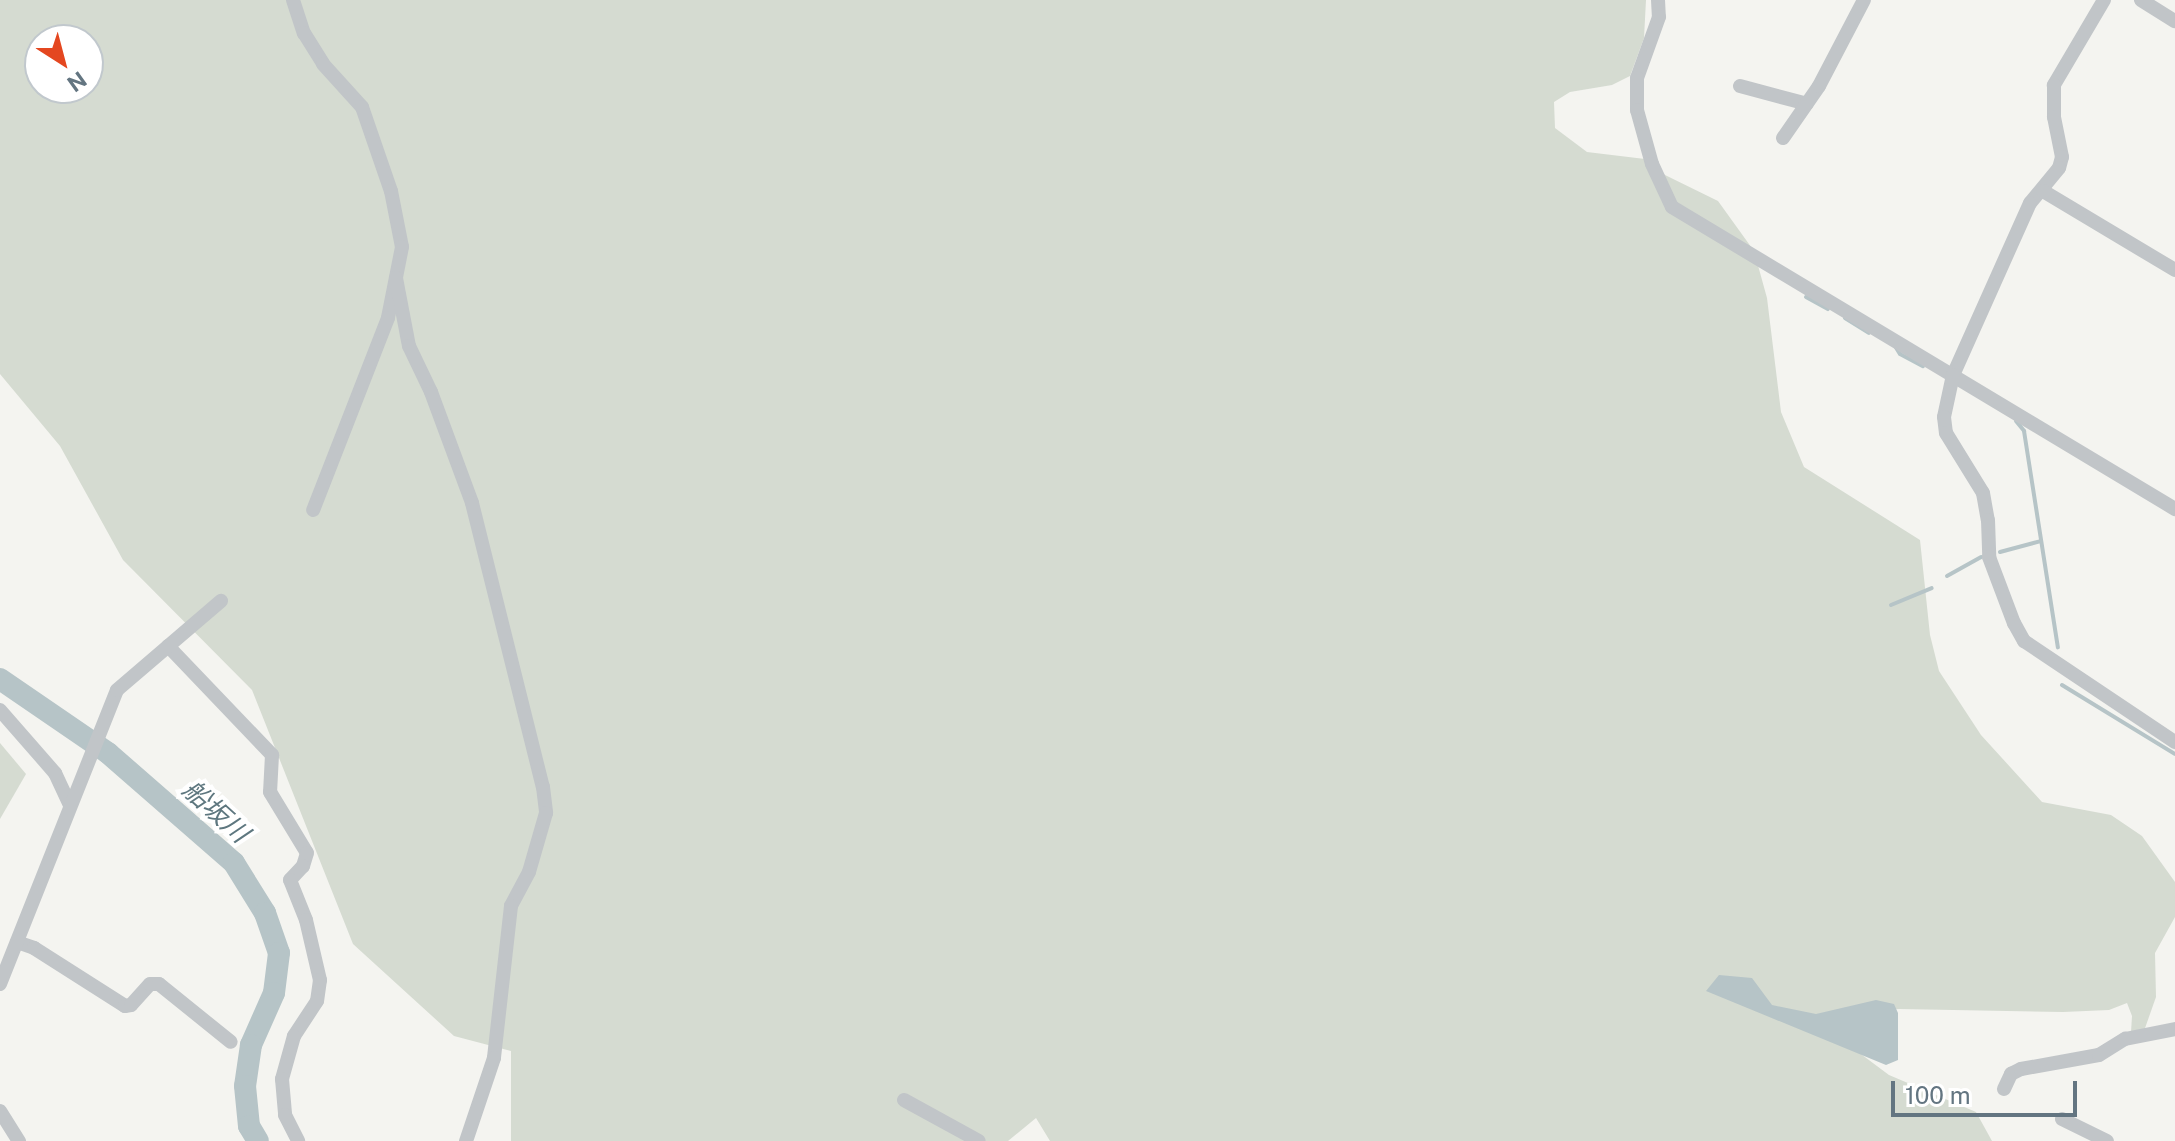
<!DOCTYPE html>
<meta charset="utf-8">
<style>
body{margin:0}
#map{position:relative;width:2175px;height:1141px;overflow:hidden;background:#f4f4f0;font-family:"Public Sans","Noto Sans JP",sans-serif}
div>[style]{position:absolute}
.green>*{inset:0;background:#d5dbd1}
.water>*{inset:0;background:#b6c4c7}
.stream>*{height:4px;margin:-2px;padding:0 2px;transform-origin:2px;border-radius:2px;background:#b6c4c7}
.river>*{height:22px;margin:-11px;padding:0 11px;transform-origin:11px;border-radius:11px;background:#b6c4c7}
.street>*{height:14px;margin:-7px;padding:0 7px;transform-origin:7px;border-radius:7px;background:#c1c5c8}
span{translate:-50% -50%;white-space:nowrap;text-align:center;line-height:1.15;-webkit-text-stroke:8px #fff;paint-order:stroke}
.water-label{font-size:26px;color:#5e777f;font-style:italic}
.north{position:absolute;left:24px;top:24px;width:80px;height:80px;box-sizing:border-box;background:#fff;border:2px solid #c1c8cd;border-radius:50%;rotate:144deg;font-size:22px;font-weight:700;line-height:32px;text-align:center;color:#637581}
.north::after{content:'';display:block;margin:auto;width:28px;height:36px;background:#e44720;clip-path:polygon(50% 0,100% 100%,50% 72%,0 100%)}
.scale{position:absolute;left:1891px;top:1081px;width:186px;height:36px;box-sizing:border-box;border:4px solid #637581;border-top:0;padding-left:10px;font-size:24px;line-height:28px;white-space:nowrap;color:#637581;-webkit-text-stroke:6px #fff;paint-order:stroke}
</style>
<div id="map">
<div class="green">
<i style="clip-path:polygon(evenodd,0 0,1646px 0,1644px 38px,1630px 76px,1612px 85px,1570px 92px,1554px 102px,1555px 128px,1587px 152px,1645px 159px,1665px 175px,1718px 201px,1754px 251px,1767px 298px,1781px 412px,1804px 467px,1920px 540px,1930px 635px,1939px 671px,1981px 735px,2042px 802px,2111px 815px,2142px 836px,2175px 882px,2175px 917px,2155px 953px,2156px 997px,2144px 1031px,2131px 1032px,2132px 1016px,2127px 1003px,2109px 1010px,2063px 1012px,1899px 1009px,1833px 1014px,1834px 1034px,1889px 1075px,1976px 1112px,1992px 1141px,1050px 1141px,1036px 1118px,1008px 1141px,511px 1141px,511px 1051px,454px 1036px,353px 944px,252px 690px,123px 560px,60px 446px,0 374px,0 0,40px 40px,88px 40px,88px 88px,40px 88px,40px 40px)"></i>
<i style="clip-path:polygon(0 743px,26px 774px,0 819px)"></i>
</div>
<div class="water">
<i style="clip-path:polygon(1719px 975px,1752px 978px,1772px 1005px,1816px 1014px,1876px 1000px,1894px 1004px,1898px 1013px,1898px 1060px,1886px 1065px,1706px 991px)"></i>
</div>
<div class="stream">
<i style="left:1806px;top:297px;width:25px;rotate:29deg"></i>
<i style="left:1845px;top:318px;width:28px;rotate:32deg"></i>
<i style="left:1895px;top:346px;width:9px;rotate:58deg"></i>
<i style="left:1900px;top:354px;width:26px;rotate:28deg"></i>
<i style="left:2016px;top:421px;width:13px;rotate:51deg"></i>
<i style="left:2024px;top:431px;width:219px;rotate:81.1deg"></i>
<i style="left:2000px;top:552px;width:42px;rotate:-15deg"></i>
<i style="left:1947px;top:576px;width:39px;rotate:-29deg"></i>
<i style="left:1891px;top:605px;width:44px;rotate:-22.5deg"></i>
<i style="left:2062px;top:685px;width:132px;rotate:31.4deg"></i>
</div>
<div class="river">
<i style="left:0;top:679px;width:131px;rotate:34.4deg"></i>
<i style="left:108px;top:753px;width:167px;rotate:41.1deg"></i>
<i style="left:234px;top:863px;width:59px;rotate:58.2deg"></i>
<i style="left:265px;top:913px;width:42px;rotate:70.7deg"></i>
<i style="left:279px;top:953px;width:40px;rotate:97.1deg"></i>
<i style="left:274px;top:993px;width:57px;rotate:113.9deg"></i>
<i style="left:251px;top:1045px;width:41px;rotate:98.3deg"></i>
<i style="left:245px;top:1086px;width:40px;rotate:84.3deg"></i>
<i style="left:249px;top:1126px;width:17px;rotate:59deg"></i>
</div>
<div class="street">
<i style="left:293px;top:0;width:35px;rotate:72deg"></i>
<i style="left:304px;top:33px;width:36px;rotate:58deg"></i>
<i style="left:323px;top:64px;width:58px;rotate:47.8deg"></i>
<i style="left:362px;top:107px;width:89px;rotate:71deg"></i>
<i style="left:391px;top:191px;width:57px;rotate:78.9deg"></i>
<i style="left:402px;top:247px;width:72px;rotate:101.2deg"></i>
<i style="left:388px;top:318px;width:206px;rotate:111.3deg"></i>
<i style="left:1658px;top:0;width:17px;rotate:87deg"></i>
<i style="left:1659px;top:17px;width:65px;rotate:109.8deg"></i>
<i style="left:1637px;top:78px;width:32px;rotate:90deg"></i>
<i style="left:1637px;top:110px;width:56px;rotate:74.5deg"></i>
<i style="left:1652px;top:164px;width:47px;rotate:65.1deg"></i>
<i style="left:1672px;top:207px;width:587px;rotate:30.98deg"></i>
<i style="left:2104px;top:0;width:99px;rotate:120.5deg"></i>
<i style="left:2054px;top:85px;width:32px;rotate:90deg"></i>
<i style="left:2054px;top:117px;width:41px;rotate:78.7deg"></i>
<i style="left:2062px;top:157px;width:11px;rotate:105deg"></i>
<i style="left:2059px;top:168px;width:45px;rotate:129.6deg"></i>
<i style="left:2030px;top:203px;width:188px;rotate:114.1deg"></i>
<i style="left:1953px;top:375px;width:43px;rotate:102.1deg"></i>
<i style="left:1944px;top:417px;width:16px;rotate:83deg"></i>
<i style="left:1946px;top:433px;width:70px;rotate:58.3deg"></i>
<i style="left:1983px;top:493px;width:27px;rotate:80deg"></i>
<i style="left:1988px;top:520px;width:37px;rotate:88deg"></i>
<i style="left:1989px;top:557px;width:71px;rotate:69.3deg"></i>
<i style="left:2014px;top:623px;width:21px;rotate:61deg"></i>
<i style="left:2024px;top:641px;width:182px;rotate:33.8deg"></i>
<i style="left:2141px;top:0;width:40px;rotate:32deg"></i>
<i style="left:1740px;top:86px;width:69px;rotate:15deg"></i>
<i style="left:1783px;top:138px;width:63px;rotate:-55.3deg"></i>
<i style="left:1819px;top:86px;width:97px;rotate:-62.4deg"></i>
<i style="left:2043px;top:191px;width:154px;rotate:30.9deg"></i>
<i style="left:396px;top:278px;width:69px;rotate:79.2deg"></i>
<i style="left:409px;top:346px;width:51px;rotate:64.4deg"></i>
<i style="left:431px;top:392px;width:118px;rotate:69.7deg"></i>
<i style="left:472px;top:503px;width:293px;rotate:76deg"></i>
<i style="left:543px;top:787px;width:26px;rotate:83deg"></i>
<i style="left:546px;top:813px;width:61px;rotate:106.1deg"></i>
<i style="left:529px;top:872px;width:38px;rotate:118deg"></i>
<i style="left:511px;top:906px;width:153px;rotate:96.4deg"></i>
<i style="left:494px;top:1058px;width:88px;rotate:108.6deg"></i>
<i style="left:168px;top:646px;width:151px;rotate:46.3deg"></i>
<i style="left:272px;top:755px;width:37px;rotate:93deg"></i>
<i style="left:270px;top:792px;width:71px;rotate:58.8deg"></i>
<i style="left:307px;top:853px;width:14px;rotate:107deg"></i>
<i style="left:303px;top:866px;width:19px;rotate:133deg"></i>
<i style="left:290px;top:880px;width:43px;rotate:68.2deg"></i>
<i style="left:306px;top:920px;width:62px;rotate:76.9deg"></i>
<i style="left:320px;top:980px;width:21px;rotate:98deg"></i>
<i style="left:317px;top:1001px;width:42px;rotate:123.3deg"></i>
<i style="left:294px;top:1036px;width:45px;rotate:105.6deg"></i>
<i style="left:282px;top:1079px;width:36px;rotate:85deg"></i>
<i style="left:285px;top:1115px;width:29px;rotate:63deg"></i>
<i style="left:0;top:710px;width:84px;rotate:48.9deg"></i>
<i style="left:55px;top:773px;width:35px;rotate:65deg"></i>
<i style="left:17px;top:942px;width:18px;rotate:19deg"></i>
<i style="left:34px;top:948px;width:108px;rotate:32.5deg"></i>
<i style="left:125px;top:1006px;width:6px;rotate:-9deg"></i>
<i style="left:131px;top:1005px;width:28px;rotate:-48deg"></i>
<i style="left:150px;top:984px;width:9px"></i>
<i style="left:159px;top:984px;width:92px;rotate:38.9deg"></i>
<i style="left:0;top:984px;width:316px;rotate:-68.3deg"></i>
<i style="left:117px;top:690px;width:137px;rotate:-40.6deg"></i>
<i style="left:2004px;top:1089px;width:17px;rotate:-65deg"></i>
<i style="left:2011px;top:1074px;width:11px;rotate:-27deg"></i>
<i style="left:2021px;top:1069px;width:79px;rotate:-10.2deg"></i>
<i style="left:2099px;top:1055px;width:31px;rotate:-32deg"></i>
<i style="left:2125px;top:1039px;width:51px;rotate:-11.3deg"></i>
<i style="left:904px;top:1100px;width:85px;rotate:28.7deg"></i>
<i style="left:0;top:1111px;width:36px;rotate:58deg"></i>
<i style="left:2062px;top:1119px;width:50px;rotate:26.1deg"></i>
</div>
<div class="water-label">
<span style="left:216px;top:811px;rotate:42deg">船坂川</span>
</div>
<div class="north">N</div>
<div class="scale">100 m</div>
</div>
